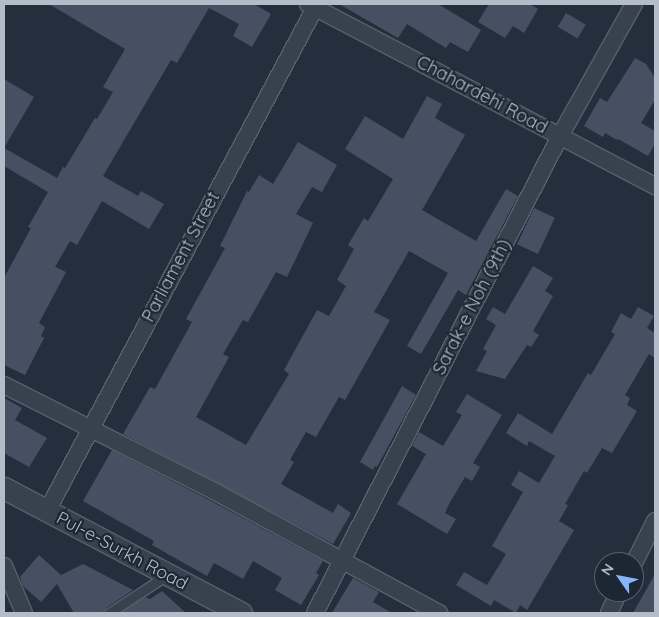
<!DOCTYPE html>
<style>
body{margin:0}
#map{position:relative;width:659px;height:617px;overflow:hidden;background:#242f3e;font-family:Quicksand,sans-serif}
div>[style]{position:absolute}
.building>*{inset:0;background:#455162;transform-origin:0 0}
.roads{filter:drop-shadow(1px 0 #565f6c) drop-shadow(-1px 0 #565f6c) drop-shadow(0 1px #565f6c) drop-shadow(0 -1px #565f6c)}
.service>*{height:9px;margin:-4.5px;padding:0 4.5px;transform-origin:4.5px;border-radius:4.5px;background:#38414e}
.minor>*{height:16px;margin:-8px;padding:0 8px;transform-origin:8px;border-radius:8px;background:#38414e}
.tertiary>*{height:21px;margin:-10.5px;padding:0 10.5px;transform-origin:10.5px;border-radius:10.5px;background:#38414e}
span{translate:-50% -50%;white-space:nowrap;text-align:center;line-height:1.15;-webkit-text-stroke:4.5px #1d2633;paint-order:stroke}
.street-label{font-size:18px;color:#b4bcc9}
.frame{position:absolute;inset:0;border:5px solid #b4bcc9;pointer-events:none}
.north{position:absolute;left:594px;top:552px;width:50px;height:50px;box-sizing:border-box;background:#1d2633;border:1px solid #59626f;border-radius:50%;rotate:303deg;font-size:14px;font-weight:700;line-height:20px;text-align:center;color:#b4bcc9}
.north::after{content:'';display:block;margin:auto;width:18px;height:22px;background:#8ab4f8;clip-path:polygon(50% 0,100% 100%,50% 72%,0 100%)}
</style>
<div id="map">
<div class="building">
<i style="clip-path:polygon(49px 4px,254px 4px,271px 14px,252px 47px,233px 36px,239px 24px,209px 8px,177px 63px,171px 60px,103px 176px,138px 196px,141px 191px,164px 204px,149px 229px,102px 201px,77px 245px,70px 241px,55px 267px,66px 272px,39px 323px,45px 327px,41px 336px,44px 338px,25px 375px,4px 365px,4px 278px,31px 228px,28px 227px,48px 192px,4px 166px,4px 79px,34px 97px,4px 148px,57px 178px,63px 167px,65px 168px,95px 118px,97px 119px,113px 92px,103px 87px,125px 49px)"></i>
<i style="clip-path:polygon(339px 4px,438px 4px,481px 30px,468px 52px,450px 42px,446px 48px,407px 24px,398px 38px)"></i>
<i style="clip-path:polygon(489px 4px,530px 4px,538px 9px,524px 33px,513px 26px,505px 38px,478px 22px)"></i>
<i style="left:566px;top:13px;width:23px;height:16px;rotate:31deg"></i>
<i style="clip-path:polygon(635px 58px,646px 64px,655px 78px,655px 100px,641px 123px,655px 131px,655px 144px,648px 156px,618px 139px,617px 140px,605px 133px,603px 137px,584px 126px,600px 98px,607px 102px)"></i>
<i style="clip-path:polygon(427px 96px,442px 104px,435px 118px,465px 135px,422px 210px,476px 241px,506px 189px,518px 196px,466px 295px,458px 290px,421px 354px,407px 346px,448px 273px,409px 251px,374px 312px,390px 320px,345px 400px,339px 397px,316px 437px,306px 432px,290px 460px,294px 462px,281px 484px,333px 513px,338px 504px,351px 513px,333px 544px,123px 434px,150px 387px,155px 389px,192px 322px,186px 319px,225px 248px,220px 246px,247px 191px,249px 192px,259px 175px,273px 184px,298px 142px,337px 165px,322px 192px,312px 187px,296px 214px,313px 223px,287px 277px,276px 272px,248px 322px,243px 320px,223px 354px,229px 357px,196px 417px,246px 445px,289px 374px,284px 370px,317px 310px,329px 316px,346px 286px,337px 280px,354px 249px,348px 245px,364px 218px,368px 221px,393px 179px,345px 149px,365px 116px,403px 139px)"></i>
<i style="left:534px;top:208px;width:23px;height:40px;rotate:25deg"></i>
<i style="clip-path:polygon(533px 266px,553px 278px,545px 291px,553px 296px,533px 331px,539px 335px,531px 347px,527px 345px,505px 379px,476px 371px,487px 351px,483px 349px,496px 325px,486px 319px,493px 307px,505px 314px)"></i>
<i style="clip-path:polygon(638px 307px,654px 316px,647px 328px,655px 333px,655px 358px,649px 354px,625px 395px,630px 398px,627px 405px,637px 411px,612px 453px,602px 448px,587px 473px,584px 471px,565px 504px,568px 505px,559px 521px,574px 530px,527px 610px,520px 605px,516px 613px,494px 600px,491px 606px,456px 585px,464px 572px,487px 585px,506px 554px,492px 546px,523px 492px,511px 485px,519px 471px,539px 483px,555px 456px,529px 441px,527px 446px,506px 433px,518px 413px,552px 434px,588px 373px,591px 375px,615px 334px,611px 332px,621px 313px,631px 319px)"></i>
<i style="clip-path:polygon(402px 386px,416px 395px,377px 467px,375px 466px,373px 470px,360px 462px)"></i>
<i style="clip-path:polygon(467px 394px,502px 415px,473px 463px,480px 467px,472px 481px,465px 477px,449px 504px,445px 513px,456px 519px,447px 534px,397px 504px,426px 454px,412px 446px,419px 432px,443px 446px,462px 415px,456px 412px)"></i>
<i style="clip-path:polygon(4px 398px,22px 408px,15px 420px,47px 438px,29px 467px,4px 453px)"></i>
<i style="clip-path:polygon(112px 450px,211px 501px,323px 561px,316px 573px,319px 575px,301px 605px,275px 590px,282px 578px,253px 561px,243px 579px,214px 563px,207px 576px,152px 545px,154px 541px,83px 501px)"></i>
<i style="clip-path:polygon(39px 555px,61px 575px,83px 564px,133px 590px,106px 608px,103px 613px,74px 613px,57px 584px,41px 602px,23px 586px,20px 577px)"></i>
<i style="clip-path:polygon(655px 574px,655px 613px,633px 613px)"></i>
<i style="clip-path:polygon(353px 578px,379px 592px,373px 602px,392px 613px,332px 613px)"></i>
<i style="clip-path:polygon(162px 591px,186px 613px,120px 613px,145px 597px,150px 599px)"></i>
</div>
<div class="roads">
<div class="service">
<i style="left:109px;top:613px;width:69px;rotate:-33.2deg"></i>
</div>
<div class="minor">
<i style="left:308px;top:4px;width:392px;rotate:27.7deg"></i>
<i style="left:4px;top:385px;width:237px;rotate:26.8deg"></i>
<i style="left:216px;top:492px;width:254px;rotate:28.5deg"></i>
<i style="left:47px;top:511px;width:574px;rotate:-61.96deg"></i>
<i style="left:634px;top:563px;width:47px;rotate:-63.4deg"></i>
<i style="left:4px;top:566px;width:51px;rotate:66.9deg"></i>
<i style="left:315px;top:613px;width:536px;rotate:-62.81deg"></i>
<i style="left:560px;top:136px;width:151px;rotate:-60.7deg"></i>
<i style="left:609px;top:613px;width:23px;rotate:-65deg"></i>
</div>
<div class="tertiary">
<i style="left:4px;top:488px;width:268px;rotate:27.8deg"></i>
</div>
</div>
<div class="street-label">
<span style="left:482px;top:95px;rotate:28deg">Chahardehi Road</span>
<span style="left:181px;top:257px;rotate:-62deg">Parliament Street</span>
<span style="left:472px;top:307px;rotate:-63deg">Sarak-e Noh (9th)</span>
<span style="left:122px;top:551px;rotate:28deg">Pul-e-Surkh Road</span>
</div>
<div class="frame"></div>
<div class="north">N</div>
</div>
